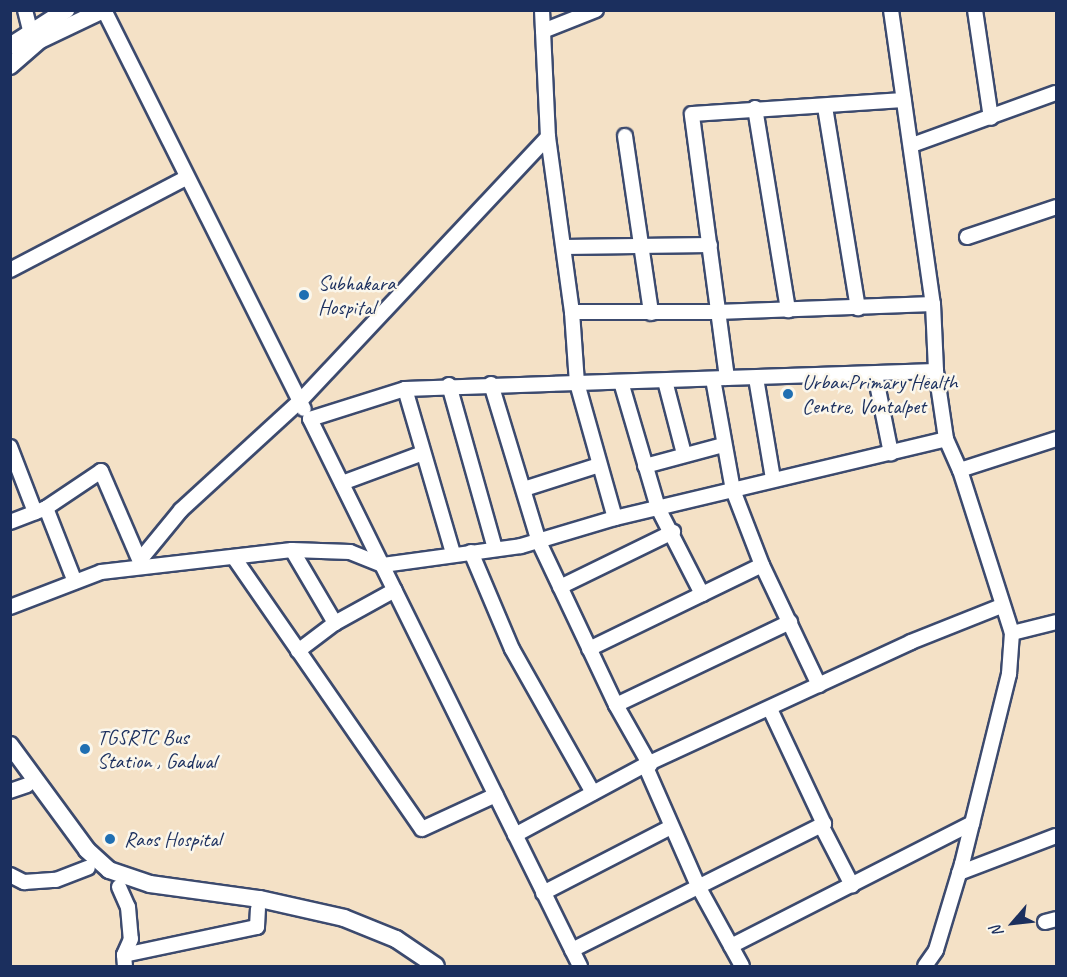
<!DOCTYPE html>
<style>
body{margin:0}
#map{position:relative;width:1067px;height:977px;overflow:hidden;background:#f4e1c6;font-family:Caveat,sans-serif}
div>[style]{position:absolute}
.roads{filter:drop-shadow(2px 0 #3c4a6e) drop-shadow(-2px 0 #3c4a6e) drop-shadow(0 2px #3c4a6e) drop-shadow(0 -2px #3c4a6e)}
.minor>*{height:14px;margin:-7px;padding:0 7px;transform-origin:7px;border-radius:7px;background:#fff}
.major>*{height:16px;margin:-8px;padding:0 8px;transform-origin:8px;border-radius:8px;background:#fff}
.dots>*{width:16px;height:16px;translate:-50% -50%;box-sizing:border-box;border:3px solid #fbf7ec;border-radius:50%}
span{translate:-50% -50%;white-space:nowrap;text-align:center;line-height:1.15;-webkit-text-stroke:5px #fbf7ec;paint-order:stroke}
.poi-label{font-size:21px;color:#1b2f5e}
.left{translate:0 -50%;text-align:left}
.frame{position:absolute;inset:0;border:12px solid #1b2f5e;pointer-events:none}
.north{position:absolute;left:983px;top:893px;width:60px;height:60px;-webkit-text-stroke:4px #fbf7ec;paint-order:stroke;rotate:242deg;font-size:16px;font-weight:700;line-height:24px;text-align:center;color:#1b2f5e}
.north::after{content:'';display:block;margin:auto;width:21px;height:27px;background:#1b2f5e;clip-path:polygon(50% 0,100% 100%,50% 72%,0 100%)}
</style>
<div id="map">
<div class="roads">
<div class="minor">
<i style="left:25px;top:10px;width:21px;rotate:76deg"></i>
<i style="left:104px;top:10px;width:446px;rotate:63.4deg"></i>
<i style="left:542px;top:10px;width:127px;rotate:87.3deg"></i>
<i style="left:548px;top:137px;width:177px;rotate:82.2deg"></i>
<i style="left:572px;top:312px;width:71px;rotate:86deg"></i>
<i style="left:577px;top:383px;width:359px;rotate:-1.9deg"></i>
<i style="left:891px;top:10px;width:297px;rotate:81.9deg"></i>
<i style="left:933px;top:304px;width:67px;rotate:87.4deg"></i>
<i style="left:936px;top:371px;width:69px;rotate:81.6deg"></i>
<i style="left:946px;top:439px;width:34px;rotate:66deg"></i>
<i style="left:960px;top:470px;width:101px;rotate:-17.9deg"></i>
<i style="left:975px;top:10px;width:109px;rotate:81.6deg"></i>
<i style="left:543px;top:31px;width:57px;rotate:-21.6deg"></i>
<i style="left:825px;top:107px;width:204px;rotate:80.7deg"></i>
<i style="left:755px;top:108px;width:205px;rotate:80.7deg"></i>
<i style="left:625px;top:136px;width:179px;rotate:81.6deg"></i>
<i style="left:912px;top:145px;width:153px;rotate:-19.9deg"></i>
<i style="left:967px;top:237px;width:94px;rotate:-18.6deg"></i>
<i style="left:564px;top:247px;width:146px;rotate:-0.8deg"></i>
<i style="left:10px;top:270px;width:199px;rotate:-27.6deg"></i>
<i style="left:572px;top:312px;width:145px"></i>
<i style="left:717px;top:312px;width:216px;rotate:-2.1deg"></i>
<i style="left:875px;top:374px;width:81px;rotate:78.6deg"></i>
<i style="left:727px;top:378px;width:266px;rotate:-97.6deg"></i>
<i style="left:692px;top:114px;width:212px;rotate:-3.8deg"></i>
<i style="left:756px;top:378px;width:102px;rotate:80.4deg"></i>
<i style="left:713px;top:379px;width:113px;rotate:79.8deg"></i>
<i style="left:733px;top:490px;width:80px;rotate:68.9deg"></i>
<i style="left:665px;top:381px;width:75px;rotate:75.4deg"></i>
<i style="left:621px;top:382px;width:131px;rotate:73.6deg"></i>
<i style="left:658px;top:508px;width:97px;rotate:62.9deg"></i>
<i style="left:491px;top:384px;width:165px;rotate:73.1deg"></i>
<i style="left:539px;top:542px;width:180px;rotate:64.7deg"></i>
<i style="left:616px;top:705px;width:69px;rotate:60.5deg"></i>
<i style="left:449px;top:385px;width:170px;rotate:74.3deg"></i>
<i style="left:405px;top:389px;width:171px;rotate:73.7deg"></i>
<i style="left:10px;top:447px;width:70px;rotate:69deg"></i>
<i style="left:645px;top:466px;width:81px;rotate:-15.1deg"></i>
<i style="left:342px;top:483px;width:86px;rotate:-20.3deg"></i>
<i style="left:524px;top:489px;width:79px;rotate:-17.7deg"></i>
<i style="left:46px;top:508px;width:79px;rotate:68.6deg"></i>
<i style="left:10px;top:522px;width:39px;rotate:-21deg"></i>
<i style="left:46px;top:508px;width:66px;rotate:-33.9deg"></i>
<i style="left:101px;top:471px;width:103px;rotate:66.7deg"></i>
<i style="left:292px;top:550px;width:85px;rotate:59.5deg"></i>
<i style="left:471px;top:552px;width:105px;rotate:67.1deg"></i>
<i style="left:512px;top:649px;width:165px;rotate:60.6deg"></i>
<i style="left:235px;top:559px;width:328px;rotate:55.3deg"></i>
<i style="left:422px;top:829px;width:81px;rotate:-24.7deg"></i>
<i style="left:140px;top:560px;width:65px;rotate:-50.6deg"></i>
<i style="left:181px;top:510px;width:161px;rotate:-42.5deg"></i>
<i style="left:300px;top:401px;width:362px;rotate:-46.8deg"></i>
<i style="left:560px;top:587px;width:126px;rotate:-26deg"></i>
<i style="left:10px;top:607px;width:97px;rotate:-21deg"></i>
<i style="left:101px;top:572px;width:192px;rotate:-6.6deg"></i>
<i style="left:292px;top:550px;width:58px;rotate:2deg"></i>
<i style="left:350px;top:552px;width:35px;rotate:22deg"></i>
<i style="left:383px;top:565px;width:139px;rotate:-7.8deg"></i>
<i style="left:521px;top:546px;width:98px;rotate:-16.6deg"></i>
<i style="left:615px;top:518px;width:340px;rotate:-13.4deg"></i>
<i style="left:1012px;top:633px;width:45px;rotate:-14deg"></i>
<i style="left:589px;top:649px;width:192px;rotate:-25.9deg"></i>
<i style="left:762px;top:565px;width:133px;rotate:64.6deg"></i>
<i style="left:298px;top:651px;width:46px;rotate:-37.1deg"></i>
<i style="left:335px;top:623px;width:68px;rotate:-28.8deg"></i>
<i style="left:616px;top:705px;width:193px;rotate:-25.5deg"></i>
<i style="left:645px;top:765px;width:132px;rotate:66.3deg"></i>
<i style="left:698px;top:886px;width:91px;rotate:61.2deg"></i>
<i style="left:10px;top:791px;width:18px;rotate:-19deg"></i>
<i style="left:821px;top:825px;width:68px;rotate:62.7deg"></i>
<i style="left:515px;top:835px;width:148px;rotate:-28.3deg"></i>
<i style="left:645px;top:765px;width:293px;rotate:-24.8deg"></i>
<i style="left:911px;top:642px;width:97px;rotate:-21.8deg"></i>
<i style="left:959px;top:873px;width:104px;rotate:-20.9deg"></i>
<i style="left:10px;top:875px;width:16px;rotate:27deg"></i>
<i style="left:24px;top:882px;width:32px;rotate:-4deg"></i>
<i style="left:56px;top:880px;width:34px;rotate:-21deg"></i>
<i style="left:119px;top:887px;width:22px;rotate:66deg"></i>
<i style="left:128px;top:907px;width:32px;rotate:85deg"></i>
<i style="left:131px;top:939px;width:17px;rotate:114deg"></i>
<i style="left:124px;top:955px;width:11px;rotate:85deg"></i>
<i style="left:543px;top:893px;width:144px;rotate:-27.3deg"></i>
<i style="left:1045px;top:922px;width:11px;rotate:-15deg"></i>
<i style="left:731px;top:946px;width:271px;rotate:-27deg"></i>
<i style="left:572px;top:950px;width:282px;rotate:-26.6deg"></i>
<i style="left:824px;top:824px;width:127px;rotate:-115.2deg"></i>
<i style="left:124px;top:955px;width:136px;rotate:-11.9deg"></i>
<i style="left:257px;top:927px;width:18px;rotate:-87deg"></i>
<i style="left:580px;top:966px;width:610px;rotate:-116.27deg"></i>
<i style="left:310px;top:419px;width:100px;rotate:-17.5deg"></i>
<i style="left:405px;top:389px;width:172px;rotate:-2deg"></i>
<i style="left:577px;top:383px;width:140px;rotate:74.3deg"></i>
<i style="left:925px;top:966px;width:19px;rotate:-55deg"></i>
<i style="left:936px;top:950px;width:90px;rotate:-73.2deg"></i>
<i style="left:962px;top:864px;width:196px;rotate:-76.1deg"></i>
<i style="left:1009px;top:674px;width:41px;rotate:-85.8deg"></i>
<i style="left:1012px;top:633px;width:171px;rotate:-107.7deg"></i>
</div>
<div class="major">
<i style="left:10px;top:46px;width:67px;rotate:-32.7deg"></i>
<i style="left:10px;top:66px;width:40px;rotate:-41deg"></i>
<i style="left:40px;top:40px;width:70px;rotate:-25.5deg"></i>
<i style="left:10px;top:745px;width:130px;rotate:53.7deg"></i>
<i style="left:87px;top:850px;width:30px;rotate:42deg"></i>
<i style="left:109px;top:870px;width:43px;rotate:18.9deg"></i>
<i style="left:150px;top:884px;width:111px;rotate:7.8deg"></i>
<i style="left:260px;top:899px;width:86px;rotate:12.7deg"></i>
<i style="left:344px;top:918px;width:56px;rotate:22deg"></i>
<i style="left:396px;top:939px;width:48px;rotate:34deg"></i>
</div>
</div>
<div class="dots">
<i style="left:304px;top:295px;background:#1f6fb2"></i>
<i style="left:788px;top:394px;background:#1f6fb2"></i>
<i style="left:85px;top:749px;background:#1f6fb2"></i>
<i style="left:110px;top:839px;background:#1f6fb2"></i>
</div>
<div class="poi-label">
<span class="left" style="left:318px;top:295px">Subhakara<br>Hospital</span>
<span class="left" style="left:802px;top:394px">UrbanPrimary Health<br>Centre, Vontalpet</span>
<span class="left" style="left:97px;top:749px">TGSRTC Bus<br>Station , Gadwal</span>
<span class="left" style="left:124px;top:839px">Raos Hospital</span>
</div>
<div class="frame"></div>
<div class="north">N</div>
</div>
